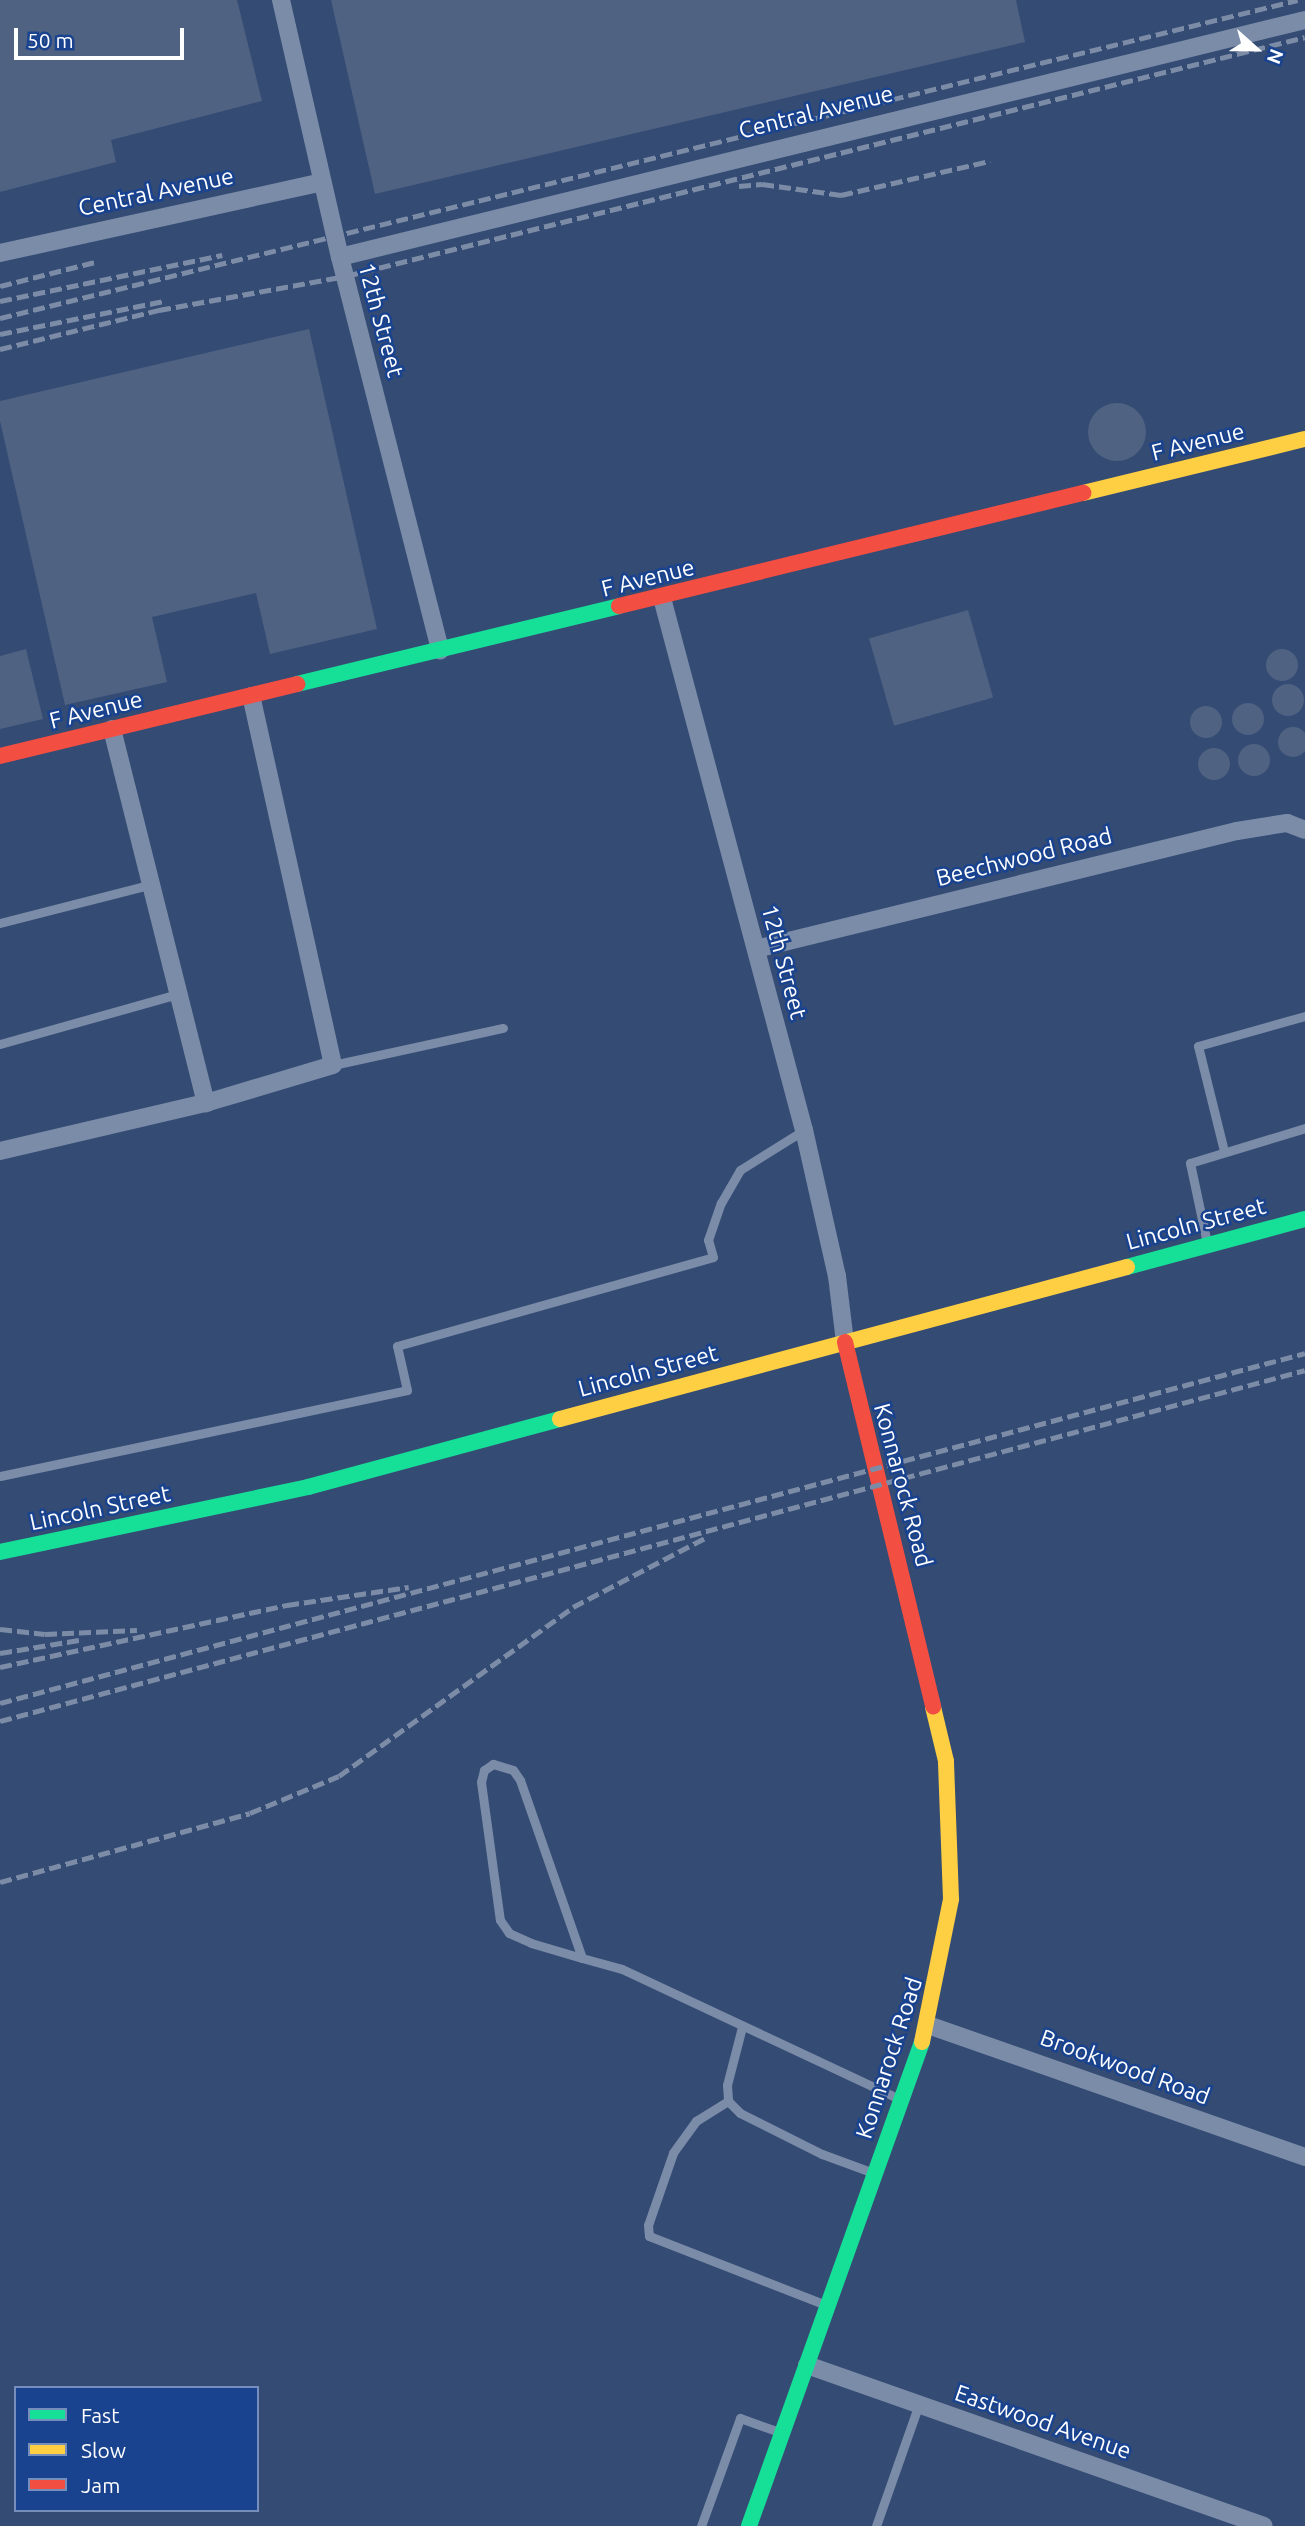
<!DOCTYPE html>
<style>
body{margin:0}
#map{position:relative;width:1305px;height:2526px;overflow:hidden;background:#344b74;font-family:Ubuntu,sans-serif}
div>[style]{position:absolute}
.building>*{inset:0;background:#4f6282;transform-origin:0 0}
.round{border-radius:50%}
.lane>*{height:9px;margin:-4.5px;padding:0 4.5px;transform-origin:4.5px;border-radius:4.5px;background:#7b8ca8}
.street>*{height:18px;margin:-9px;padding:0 9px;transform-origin:9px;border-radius:9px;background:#7b8ca8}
.fast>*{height:16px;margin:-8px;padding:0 8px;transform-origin:8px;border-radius:8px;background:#16e098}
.slow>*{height:16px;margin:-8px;padding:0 8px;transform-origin:8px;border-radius:8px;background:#ffcf43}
.jam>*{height:16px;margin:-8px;padding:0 8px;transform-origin:8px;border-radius:8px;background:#f24e42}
.rail>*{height:5px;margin-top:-2.5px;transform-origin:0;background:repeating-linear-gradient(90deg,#7c8ca7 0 12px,transparent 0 17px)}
span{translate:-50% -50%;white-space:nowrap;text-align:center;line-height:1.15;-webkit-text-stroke:5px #19438f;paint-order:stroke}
.street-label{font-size:23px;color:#fff}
.legend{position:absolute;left:14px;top:2386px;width:245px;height:126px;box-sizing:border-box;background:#19438f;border:2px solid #758ebc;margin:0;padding:9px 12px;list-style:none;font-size:21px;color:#fff}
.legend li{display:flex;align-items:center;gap:14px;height:35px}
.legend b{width:35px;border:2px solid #758ebc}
.north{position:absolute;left:1221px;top:14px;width:70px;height:70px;-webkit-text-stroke:5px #19438f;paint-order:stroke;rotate:111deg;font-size:19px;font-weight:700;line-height:28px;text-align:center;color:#fff}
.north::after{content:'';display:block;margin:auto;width:24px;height:32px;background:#fff;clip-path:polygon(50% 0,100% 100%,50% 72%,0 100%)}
.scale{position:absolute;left:14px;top:28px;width:170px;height:32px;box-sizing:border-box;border:4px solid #fff;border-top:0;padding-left:9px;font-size:21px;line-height:24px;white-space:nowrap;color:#fff;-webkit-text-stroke:5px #19438f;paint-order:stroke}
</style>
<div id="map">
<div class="building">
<i style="clip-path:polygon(0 0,237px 0,262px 101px,111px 140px,116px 162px,0 192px)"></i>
<i style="clip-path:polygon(331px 0,1016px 0,1025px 42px,375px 194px)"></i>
<i style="clip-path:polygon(309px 329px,377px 629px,270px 654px,256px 593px,152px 617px,167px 682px,65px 705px,0 421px,0 401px)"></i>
<i class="round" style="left:1088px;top:403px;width:58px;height:58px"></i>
<i style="left:968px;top:610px;width:91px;height:103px;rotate:74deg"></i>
<i class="round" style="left:1266px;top:649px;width:32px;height:32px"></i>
<i style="clip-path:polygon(26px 649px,43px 719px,0 729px,0 656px)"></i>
<i class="round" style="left:1272px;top:684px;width:32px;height:32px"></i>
<i class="round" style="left:1232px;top:703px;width:32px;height:32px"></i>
<i class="round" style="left:1190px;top:706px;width:32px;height:32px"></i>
<i class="round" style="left:1278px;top:727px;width:30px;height:30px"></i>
<i class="round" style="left:1238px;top:744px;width:32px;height:32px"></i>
<i class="round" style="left:1198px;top:748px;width:32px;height:32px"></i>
</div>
<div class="lane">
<i style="left:0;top:923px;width:158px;rotate:-14.3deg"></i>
<i style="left:0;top:1044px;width:185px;rotate:-15.7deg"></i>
<i style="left:333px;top:1065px;width:174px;rotate:-12.3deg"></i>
<i style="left:1224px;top:1151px;width:108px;rotate:-103.9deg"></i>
<i style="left:1198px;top:1046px;width:111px;rotate:-15.7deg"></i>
<i style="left:1207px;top:1243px;width:82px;rotate:-102deg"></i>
<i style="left:1190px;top:1163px;width:120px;rotate:-16.9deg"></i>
<i style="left:0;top:1476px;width:416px;rotate:-11.9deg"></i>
<i style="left:407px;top:1390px;width:45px;rotate:-102.8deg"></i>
<i style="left:397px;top:1346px;width:328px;rotate:-15.7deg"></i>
<i style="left:713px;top:1257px;width:18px;rotate:-106deg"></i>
<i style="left:708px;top:1240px;width:39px;rotate:-71deg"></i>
<i style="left:721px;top:1203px;width:38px;rotate:-60deg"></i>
<i style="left:740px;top:1170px;width:75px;rotate:-32deg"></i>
<i style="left:582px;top:1958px;width:188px;rotate:-109.2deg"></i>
<i style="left:520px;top:1780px;width:12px;rotate:-125deg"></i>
<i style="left:513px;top:1770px;width:21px;rotate:-163deg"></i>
<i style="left:493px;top:1764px;width:11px;rotate:146deg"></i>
<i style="left:484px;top:1770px;width:12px;rotate:104deg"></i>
<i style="left:481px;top:1782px;width:139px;rotate:82.2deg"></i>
<i style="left:500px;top:1920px;width:16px;rotate:55deg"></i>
<i style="left:509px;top:1933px;width:24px;rotate:24deg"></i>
<i style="left:531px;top:1943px;width:53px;rotate:16.4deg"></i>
<i style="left:582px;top:1958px;width:41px;rotate:15.4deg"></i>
<i style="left:622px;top:1969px;width:307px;rotate:25.1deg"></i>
<i style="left:742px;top:2027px;width:60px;rotate:104.5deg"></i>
<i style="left:727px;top:2085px;width:16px;rotate:86deg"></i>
<i style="left:728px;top:2101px;width:17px;rotate:45deg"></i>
<i style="left:740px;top:2113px;width:92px;rotate:26.6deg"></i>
<i style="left:822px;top:2154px;width:55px;rotate:20.1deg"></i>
<i style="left:728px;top:2101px;width:38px;rotate:148deg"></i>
<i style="left:696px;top:2121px;width:39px;rotate:126deg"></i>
<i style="left:673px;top:2153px;width:76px;rotate:109.1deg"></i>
<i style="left:648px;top:2225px;width:11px;rotate:85deg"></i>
<i style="left:649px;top:2236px;width:190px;rotate:21.3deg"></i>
<i style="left:701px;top:2526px;width:115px;rotate:-70.1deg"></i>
<i style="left:740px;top:2418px;width:41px;rotate:19.7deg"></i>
<i style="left:876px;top:2526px;width:129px;rotate:-70.6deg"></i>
</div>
<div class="street">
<i style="left:281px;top:0;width:264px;rotate:77.1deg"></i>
<i style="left:340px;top:257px;width:406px;rotate:75.7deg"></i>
<i style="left:0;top:253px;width:330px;rotate:-12.4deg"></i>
<i style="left:340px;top:257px;width:994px;rotate:-13.8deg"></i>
<i style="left:662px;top:598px;width:551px;rotate:75.06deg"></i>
<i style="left:804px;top:1130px;width:150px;rotate:77.3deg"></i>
<i style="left:837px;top:1276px;width:66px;rotate:83.1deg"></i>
<i style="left:112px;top:729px;width:386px;rotate:75.9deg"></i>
<i style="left:756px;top:949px;width:495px;rotate:-13.8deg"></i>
<i style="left:1237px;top:831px;width:51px;rotate:-9.1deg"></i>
<i style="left:1287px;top:823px;width:19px;rotate:21deg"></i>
<i style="left:0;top:1151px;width:215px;rotate:-13.2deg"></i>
<i style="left:209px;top:1102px;width:129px;rotate:-16.6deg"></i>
<i style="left:333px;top:1065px;width:378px;rotate:-102.5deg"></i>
<i style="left:928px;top:2025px;width:399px;rotate:19.3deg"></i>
<i style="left:807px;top:2365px;width:484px;rotate:19.4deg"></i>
</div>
<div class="fast">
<i style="left:297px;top:684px;width:331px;rotate:-13.6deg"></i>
<i style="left:1127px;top:1267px;width:184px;rotate:-15.1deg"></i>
<i style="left:0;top:1552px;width:315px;rotate:-11.9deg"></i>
<i style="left:308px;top:1487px;width:261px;rotate:-15.1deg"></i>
<i style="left:749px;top:2526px;width:514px;rotate:-70.33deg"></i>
</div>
<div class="slow">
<i style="left:1083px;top:493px;width:228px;rotate:-13.7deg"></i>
<i style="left:560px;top:1419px;width:587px;rotate:-15.01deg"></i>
<i style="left:922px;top:2042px;width:146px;rotate:-78.5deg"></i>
<i style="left:951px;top:1899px;width:138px;rotate:-92.1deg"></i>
<i style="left:946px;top:1761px;width:56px;rotate:-103.5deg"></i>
</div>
<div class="jam">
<i style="left:619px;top:606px;width:478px;rotate:-13.7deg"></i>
<i style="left:0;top:756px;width:306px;rotate:-13.6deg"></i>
<i style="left:845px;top:1342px;width:375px;rotate:76.4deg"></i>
</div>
<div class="rail">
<i style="left:739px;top:186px;width:23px;rotate:-5deg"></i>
<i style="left:762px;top:184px;width:80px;rotate:7.9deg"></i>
<i style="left:841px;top:195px;width:153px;rotate:-12.9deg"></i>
<i style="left:0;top:286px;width:98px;rotate:-14.2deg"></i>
<i style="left:0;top:301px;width:227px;rotate:-11.7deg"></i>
<i style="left:0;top:318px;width:1336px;rotate:-13.77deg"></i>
<i style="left:0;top:334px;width:166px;rotate:-11.4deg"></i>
<i style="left:0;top:349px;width:164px;rotate:-13.8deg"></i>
<i style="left:159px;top:310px;width:190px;rotate:-10.3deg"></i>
<i style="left:346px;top:276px;width:988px;rotate:-13.99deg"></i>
<i style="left:0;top:1629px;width:45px;rotate:6.3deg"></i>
<i style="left:45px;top:1634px;width:92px;rotate:-2.5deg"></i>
<i style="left:0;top:1653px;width:80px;rotate:-9.3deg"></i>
<i style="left:0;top:1667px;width:294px;rotate:-12.2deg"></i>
<i style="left:287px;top:1605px;width:123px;rotate:-8.4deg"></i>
<i style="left:0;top:1703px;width:1351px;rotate:-15.01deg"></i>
<i style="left:0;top:1721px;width:1351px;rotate:-15.05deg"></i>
<i style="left:0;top:1882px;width:259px;rotate:-15.4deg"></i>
<i style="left:250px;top:1813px;width:96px;rotate:-22.6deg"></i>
<i style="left:339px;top:1776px;width:289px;rotate:-35.8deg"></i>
<i style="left:573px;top:1607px;width:149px;rotate:-27.6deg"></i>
</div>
<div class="street-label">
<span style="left:816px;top:112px;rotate:-14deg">Central Avenue</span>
<span style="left:156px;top:192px;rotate:-12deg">Central Avenue</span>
<span style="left:381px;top:320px;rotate:75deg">12th Street</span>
<span style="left:1198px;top:442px;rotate:-14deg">F Avenue</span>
<span style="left:648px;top:578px;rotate:-14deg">F Avenue</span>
<span style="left:96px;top:710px;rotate:-14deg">F Avenue</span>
<span style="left:1024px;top:857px;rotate:-14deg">Beechwood Road</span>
<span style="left:784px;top:962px;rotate:75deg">12th Street</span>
<span style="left:1196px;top:1224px;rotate:-15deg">Lincoln Street</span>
<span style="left:648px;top:1371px;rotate:-15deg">Lincoln Street</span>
<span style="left:903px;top:1485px;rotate:75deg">Konnarock Road</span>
<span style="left:100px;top:1508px;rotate:-12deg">Lincoln Street</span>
<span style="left:889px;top:2058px;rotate:-72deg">Konnarock Road</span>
<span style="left:1125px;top:2067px;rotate:20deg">Brookwood Road</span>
<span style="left:1043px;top:2422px;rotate:19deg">Eastwood Avenue</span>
</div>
<ul class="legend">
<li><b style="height:9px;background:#16e098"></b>Fast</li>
<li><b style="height:9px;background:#ffcf43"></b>Slow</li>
<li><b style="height:9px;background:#f24e42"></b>Jam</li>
</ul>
<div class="north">N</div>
<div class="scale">50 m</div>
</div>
